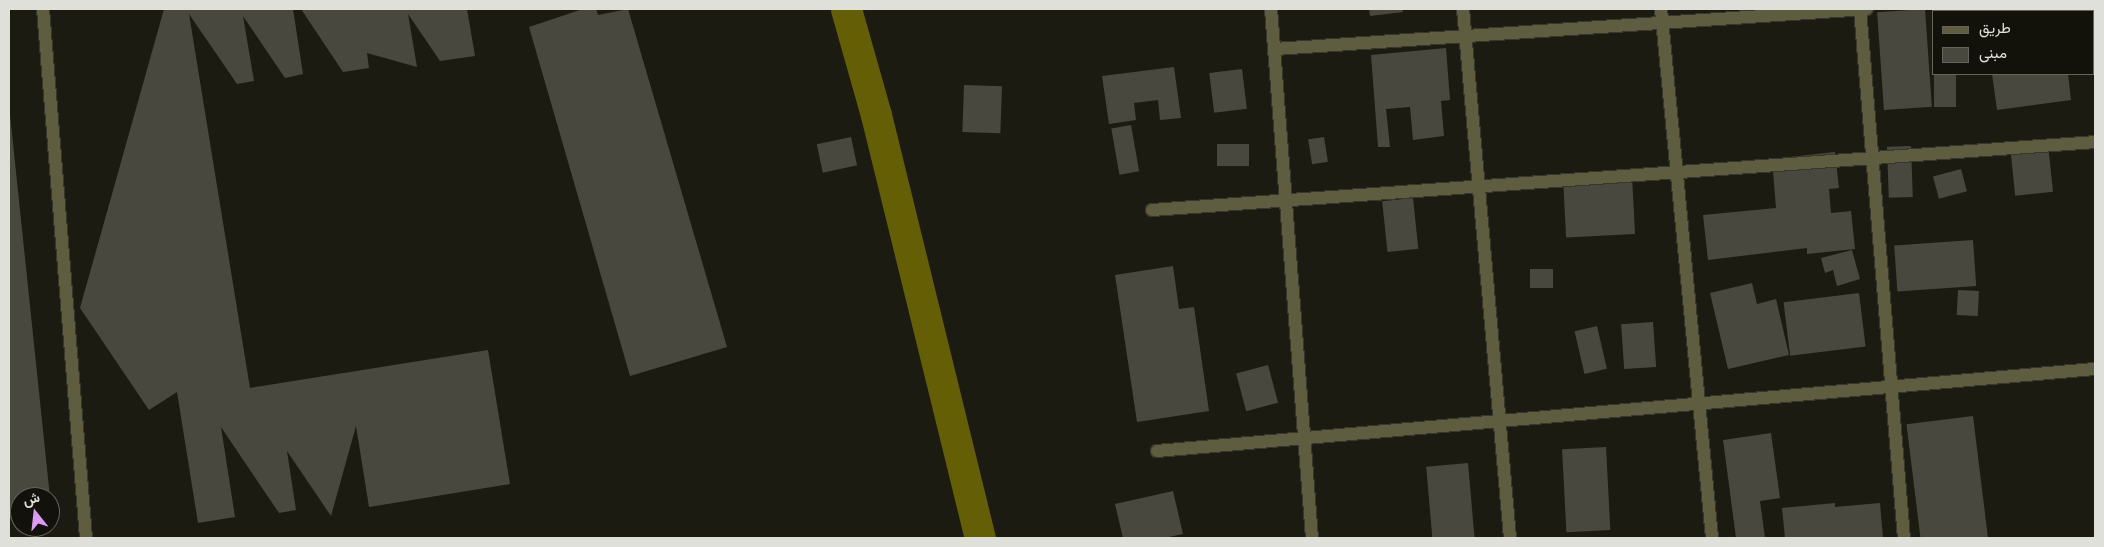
<!DOCTYPE html>
<meta charset="utf-8">
<style>
body{margin:0}
#map{position:relative;width:2104px;height:547px;overflow:hidden;background:#1c1b12;font-family:"Public Sans",Vazirmatn,sans-serif}
div>[style]{position:absolute}
.canal>*{height:31px;margin:-15.5px;padding:0 15.5px;transform-origin:15.5px;border-radius:15.5px;background:#645e05}
.building>*{inset:0;background:#49483e;transform-origin:0 0}
.roads{filter:drop-shadow(1px 0 #37372e) drop-shadow(-1px 0 #37372e) drop-shadow(0 1px #37372e) drop-shadow(0 -1px #37372e)}
.minor>*{height:12px;margin:-6px;padding:0 6px;transform-origin:6px;border-radius:6px;background:#5f5d40}
span{translate:-50% -50%;white-space:nowrap;text-align:center;line-height:1.15;-webkit-text-stroke:5px #13120a;paint-order:stroke}
.frame{position:absolute;inset:0;border:10px solid #e0e0da;pointer-events:none}
.legend{position:absolute;left:1932px;top:10px;width:162px;height:65px;box-sizing:border-box;background:#13120a;border:1px solid #65645d;margin:0;padding:6px 9px;list-style:none;font-size:15px;color:#e0e0da}
.legend li{display:flex;align-items:center;gap:10px;height:25px}
.legend b{width:25px;border:1px solid #65645d}
.north{position:absolute;left:10px;top:487px;width:50px;height:50px;box-sizing:border-box;background:#13120a;border:1px solid #65645d;border-radius:50%;rotate:344deg;font-size:14px;font-weight:700;line-height:20px;text-align:center;color:#e0e0da}
.north::after{content:'';display:block;margin:auto;width:18px;height:22px;background:#da9af6;clip-path:polygon(50% 0,100% 100%,50% 72%,0 100%)}
</style>
<div id="map">
<div class="canal">
<i style="left:846px;top:9px;width:110px;rotate:74.2deg"></i>
<i style="left:876px;top:115px;width:436px;rotate:76.2deg"></i>
</div>
<div class="building">
<i style="clip-path:polygon(164px 9px,293px 9px,303px 74px,285px 78px,243px 16px,254px 81px,237px 84px,189px 14px,250px 388px,488px 350px,510px 484px,369px 507px,356px 426px,331px 516px,287px 451px,296px 510px,279px 513px,221px 427px,235px 517px,198px 523px,177px 392px,149px 410px,80px 308px)"></i>
<i style="clip-path:polygon(301px 9px,467px 9px,475px 56px,440px 61px,408px 14px,417px 67px,367px 53px,369px 68px,343px 72px)"></i>
<i style="clip-path:polygon(583px 9px,596px 9px,598px 15px,628px 9px,727px 347px,630px 376px,529px 27px)"></i>
<i style="clip-path:polygon(1369px 9px,1402px 9px,1403px 12px,1370px 16px)"></i>
<i style="left:1925px;top:9px;width:98px;height:48px;rotate:86deg"></i>
<i style="left:1933px;top:9px;width:48px;height:2px"></i>
<i style="clip-path:polygon(1446px 48px,1450px 100px,1441px 101px,1444px 136px,1413px 140px,1410px 107px,1386px 109px,1390px 147px,1378px 147px,1371px 55px)"></i>
<i style="clip-path:polygon(1174px 67px,1181px 118px,1160px 120px,1158px 100px,1134px 103px,1136px 120px,1109px 124px,1102px 76px)"></i>
<i style="left:1242px;top:69px;width:40px;height:33px;rotate:83deg"></i>
<i style="left:1934px;top:74px;width:22px;height:33px"></i>
<i style="clip-path:polygon(1992px 74px,2068px 74px,2071px 100px,1997px 110px)"></i>
<i style="left:964px;top:85px;width:38px;height:47px;rotate:2deg"></i>
<i style="clip-path:polygon(9px 105px,50px 497px,20px 497px,20px 517px,9px 519px)"></i>
<i style="left:1131px;top:125px;width:47px;height:20px;rotate:80deg"></i>
<i style="left:851px;top:137px;width:29px;height:35px;rotate:78deg"></i>
<i style="left:1324px;top:137px;width:25px;height:16px;rotate:81deg"></i>
<i style="left:1217px;top:144px;width:32px;height:22px"></i>
<i style="left:2048px;top:144px;width:48px;height:38px;rotate:84deg"></i>
<i style="left:1911px;top:146px;width:51px;height:24px;rotate:88deg"></i>
<i style="clip-path:polygon(1835px 152px,1839px 188px,1829px 189px,1831px 213px,1851px 211px,1855px 249px,1807px 254px,1807px 248px,1708px 260px,1703px 215px,1776px 208px,1772px 159px)"></i>
<i style="left:1961px;top:169px;width:23px;height:29px;rotate:75deg"></i>
<i style="left:1632px;top:176px;width:58px;height:69px;rotate:87deg"></i>
<i style="left:1413px;top:198px;width:51px;height:31px;rotate:84deg"></i>
<i style="left:1973px;top:240px;width:46px;height:79px;rotate:86deg"></i>
<i style="clip-path:polygon(1852px 250px,1860px 279px,1837px 286px,1833px 270px,1825px 273px,1821px 258px)"></i>
<i style="clip-path:polygon(1173px 266px,1179px 309px,1194px 307px,1209px 411px,1137px 422px,1115px 275px)"></i>
<i style="left:1530px;top:269px;width:23px;height:19px"></i>
<i style="clip-path:polygon(1752px 283px,1757px 304px,1776px 299px,1789px 355px,1728px 369px,1710px 293px)"></i>
<i style="left:1958px;top:290px;width:21px;height:25px;rotate:3deg"></i>
<i style="left:1859px;top:293px;width:54px;height:76px;rotate:83deg"></i>
<i style="left:1653px;top:322px;width:45px;height:32px;rotate:86deg"></i>
<i style="left:1597px;top:326px;width:44px;height:23px;rotate:77deg"></i>
<i style="left:1268px;top:365px;width:39px;height:33px;rotate:75deg"></i>
<i style="left:1973px;top:416px;width:123px;height:67px;rotate:83deg"></i>
<i style="clip-path:polygon(1771px 433px,1780px 498px,1760px 501px,1765px 538px,1736px 538px,1723px 440px)"></i>
<i style="left:1606px;top:447px;width:83px;height:44px;rotate:87deg"></i>
<i style="left:1468px;top:463px;width:75px;height:42px;rotate:85deg"></i>
<i style="clip-path:polygon(1173px 491px,1183px 534px,1164px 538px,1123px 538px,1115px 504px)"></i>
<i style="clip-path:polygon(1835px 503px,1835px 507px,1880px 503px,1883px 538px,1785px 538px,1782px 508px)"></i>
</div>
<div class="roads">
<div class="minor">
<i style="left:43px;top:9px;width:531px;rotate:85.35deg"></i>
<i style="left:1271px;top:9px;width:531px;rotate:85.57deg"></i>
<i style="left:1463px;top:9px;width:531px;rotate:84.92deg"></i>
<i style="left:1661px;top:9px;width:531px;rotate:84.49deg"></i>
<i style="left:1860px;top:9px;width:531px;rotate:85.25deg"></i>
<i style="left:1275px;top:49px;width:593px;rotate:-3.87deg"></i>
<i style="left:1152px;top:210px;width:945px;rotate:-4.12deg"></i>
<i style="left:1157px;top:451px;width:942px;rotate:-5deg"></i>
</div>
</div>
<div class="frame"></div>
<ul class="legend">
<li><b style="height:6px;background:#5f5d40"></b>طريق</li>
<li><b style="height:14px;background:#49483e"></b>مبنى</li>
</ul>
<div class="north">ش</div>
</div>
